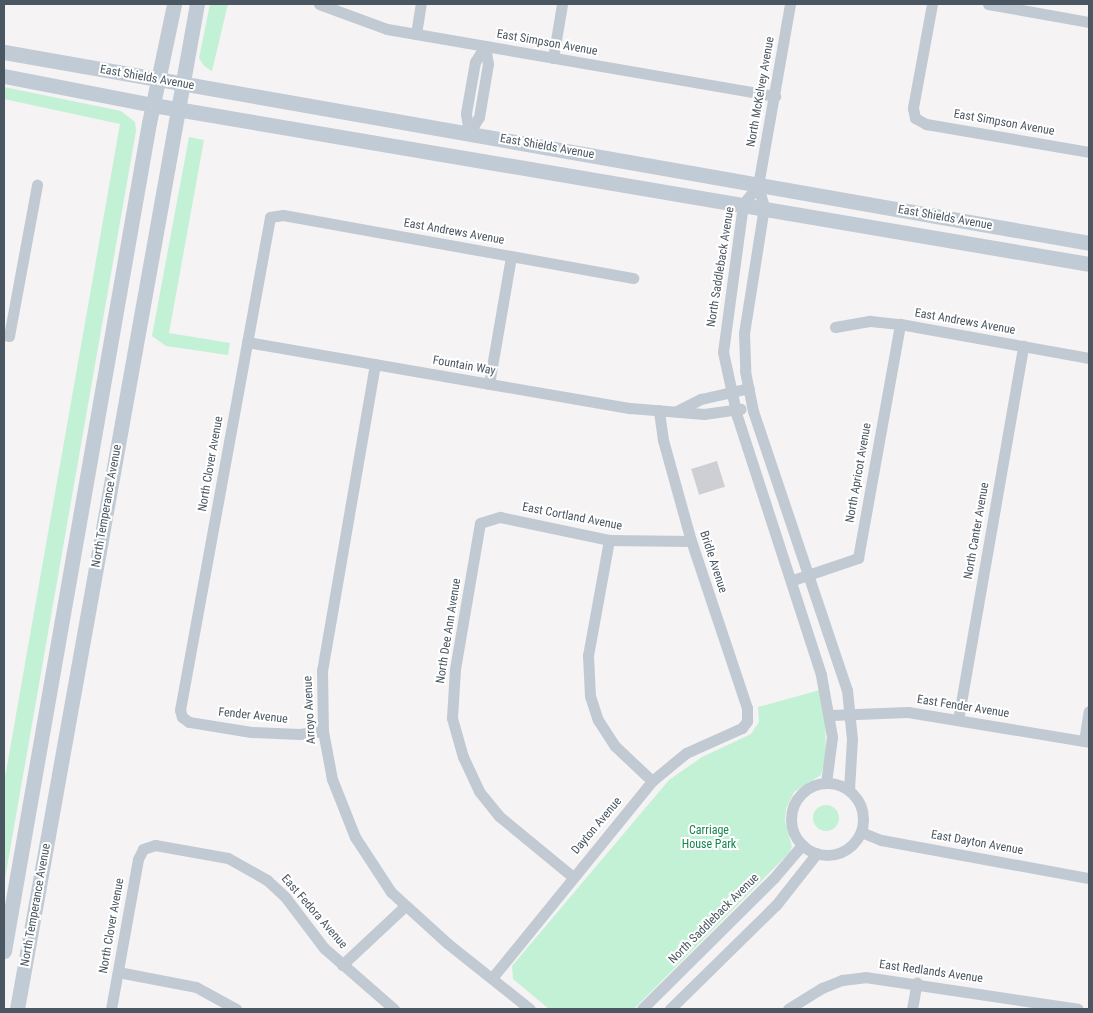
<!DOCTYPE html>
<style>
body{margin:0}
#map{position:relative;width:1093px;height:1013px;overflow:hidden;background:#f5f3f3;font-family:"Roboto Condensed",sans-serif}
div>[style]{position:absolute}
.green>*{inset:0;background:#c3f1d5}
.round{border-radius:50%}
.building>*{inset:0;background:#cdcfd5;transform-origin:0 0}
.street>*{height:11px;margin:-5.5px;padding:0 5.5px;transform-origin:5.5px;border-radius:5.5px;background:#c1cad2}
.street>.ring{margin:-5.5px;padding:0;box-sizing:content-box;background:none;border:11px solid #c1cad2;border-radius:50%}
.secondary>*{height:15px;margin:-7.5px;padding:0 7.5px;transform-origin:7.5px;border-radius:7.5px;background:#c1cbd6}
span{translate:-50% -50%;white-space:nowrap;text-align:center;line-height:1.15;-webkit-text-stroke:4px #fff;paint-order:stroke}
.street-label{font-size:12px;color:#4a5661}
.park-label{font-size:12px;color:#17864f}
.frame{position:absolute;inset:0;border:5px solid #4a5661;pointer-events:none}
</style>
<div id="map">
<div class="green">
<i style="clip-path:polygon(210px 4px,228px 4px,212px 71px,204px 66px,199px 58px)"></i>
<i style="clip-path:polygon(4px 87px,121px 111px,135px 122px,136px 131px,4px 884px,4px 783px,120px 124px,4px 99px)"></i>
<i style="clip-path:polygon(189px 137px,204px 140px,169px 333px,230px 343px,228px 355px,166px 346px,152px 336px)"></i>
<i style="clip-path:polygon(820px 690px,825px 714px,826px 756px,821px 775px,794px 792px,786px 809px,785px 821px,792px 847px,789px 853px,634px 1009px,549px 1009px,513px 979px,512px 966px,669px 780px,702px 757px,751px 734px,759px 722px,758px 707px)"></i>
<i class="round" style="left:813px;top:805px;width:26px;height:26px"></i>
</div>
<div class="building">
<i style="left:717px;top:461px;width:27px;height:27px;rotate:73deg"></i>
</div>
<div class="street">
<i style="left:319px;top:4px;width:72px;rotate:20.2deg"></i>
<i style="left:387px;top:29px;width:394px;rotate:9.8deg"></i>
<i style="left:790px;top:4px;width:185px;rotate:100deg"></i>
<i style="left:758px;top:186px;width:22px;rotate:74deg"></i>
<i style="left:764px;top:207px;width:128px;rotate:99deg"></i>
<i style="left:744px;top:333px;width:38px;rotate:88deg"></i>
<i style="left:745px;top:371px;width:41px;rotate:78.7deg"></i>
<i style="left:753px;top:411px;width:294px;rotate:71.4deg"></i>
<i style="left:847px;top:690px;width:49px;rotate:84.2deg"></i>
<i style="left:852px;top:739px;width:50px;rotate:93.4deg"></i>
<i style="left:932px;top:4px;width:106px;rotate:100.4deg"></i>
<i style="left:913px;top:108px;width:10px;rotate:79deg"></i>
<i style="left:915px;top:118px;width:13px;rotate:29deg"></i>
<i style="left:926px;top:124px;width:165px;rotate:9.7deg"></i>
<i style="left:988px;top:4px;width:103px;rotate:10.1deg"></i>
<i style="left:416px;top:34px;width:30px;rotate:-81deg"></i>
<i style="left:553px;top:58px;width:55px;rotate:-80.5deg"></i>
<i style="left:469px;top:133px;width:19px;rotate:-58deg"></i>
<i style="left:479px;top:117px;width:54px;rotate:-80.4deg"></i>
<i style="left:488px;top:64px;width:18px;rotate:-99deg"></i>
<i style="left:469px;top:133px;width:20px;rotate:-99deg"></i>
<i style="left:466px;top:113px;width:52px;rotate:-80deg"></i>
<i style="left:475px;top:62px;width:19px;rotate:-58deg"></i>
<i style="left:758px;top:186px;width:23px;rotate:130deg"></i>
<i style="left:743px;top:204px;width:149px;rotate:97.7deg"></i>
<i style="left:723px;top:352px;width:66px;rotate:77.7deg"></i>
<i style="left:737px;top:416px;width:272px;rotate:72deg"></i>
<i style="left:821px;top:675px;width:63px;rotate:79.9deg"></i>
<i style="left:832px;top:737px;width:46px;rotate:97.4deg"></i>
<i style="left:835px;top:327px;width:36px;rotate:-10deg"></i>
<i style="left:870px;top:321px;width:30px;rotate:6deg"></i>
<i style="left:900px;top:324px;width:192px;rotate:10.2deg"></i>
<i style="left:4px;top:335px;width:5px;rotate:11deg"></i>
<i style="left:9px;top:336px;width:154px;rotate:-79.5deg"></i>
<i style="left:247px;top:342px;width:389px;rotate:9.8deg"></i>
<i style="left:630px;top:408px;width:74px;rotate:4.6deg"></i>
<i style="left:704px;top:414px;width:37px;rotate:-8deg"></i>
<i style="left:375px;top:364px;width:311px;rotate:99.8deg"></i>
<i style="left:322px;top:670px;width:61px;rotate:89.1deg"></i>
<i style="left:323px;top:731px;width:49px;rotate:79.4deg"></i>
<i style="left:332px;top:779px;width:62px;rotate:68.4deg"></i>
<i style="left:355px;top:837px;width:66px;rotate:56.8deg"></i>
<i style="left:391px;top:892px;width:76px;rotate:42.3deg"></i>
<i style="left:447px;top:943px;width:106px;rotate:38.5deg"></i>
<i style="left:489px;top:384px;width:129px;rotate:-80.2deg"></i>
<i style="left:677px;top:411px;width:27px;rotate:-27deg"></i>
<i style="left:701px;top:399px;width:49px;rotate:-12.9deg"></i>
<i style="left:609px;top:540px;width:117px;rotate:100.3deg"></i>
<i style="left:588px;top:655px;width:41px;rotate:87.2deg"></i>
<i style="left:590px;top:696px;width:25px;rotate:72deg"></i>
<i style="left:598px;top:720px;width:31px;rotate:57deg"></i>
<i style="left:615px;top:746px;width:51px;rotate:43.4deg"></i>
<i style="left:793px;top:580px;width:69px;rotate:-18.7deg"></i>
<i style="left:858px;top:558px;width:238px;rotate:-79.8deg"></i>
<i style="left:831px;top:715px;width:77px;rotate:-2.2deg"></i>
<i style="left:908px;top:712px;width:183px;rotate:9.4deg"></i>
<i style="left:958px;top:720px;width:380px;rotate:-80.1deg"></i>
<i style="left:323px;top:731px;width:24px;rotate:173deg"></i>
<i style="left:299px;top:734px;width:48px;rotate:-177.6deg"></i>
<i style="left:251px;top:732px;width:63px;rotate:-170.8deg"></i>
<i style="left:189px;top:722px;width:9px;rotate:-144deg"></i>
<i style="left:182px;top:717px;width:7px;rotate:-106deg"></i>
<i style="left:180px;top:710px;width:501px;rotate:-79.65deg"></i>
<i style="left:270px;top:217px;width:13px;rotate:-9deg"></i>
<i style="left:283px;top:215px;width:356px;rotate:10.2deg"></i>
<i style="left:1084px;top:741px;width:30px;rotate:-81deg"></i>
<i class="ring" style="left:791px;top:783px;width:61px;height:61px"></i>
<i style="left:861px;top:832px;width:22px;rotate:22deg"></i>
<i style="left:881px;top:840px;width:211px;rotate:10.4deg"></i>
<i style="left:573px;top:877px;width:96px;rotate:-140.5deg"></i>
<i style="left:499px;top:816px;width:32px;rotate:-129deg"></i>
<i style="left:479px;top:791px;width:38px;rotate:-115deg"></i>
<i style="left:463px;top:757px;width:41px;rotate:-105.8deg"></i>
<i style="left:452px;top:718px;width:49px;rotate:-86.5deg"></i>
<i style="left:455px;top:669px;width:148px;rotate:-80.3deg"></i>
<i style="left:480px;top:523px;width:21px;rotate:-17deg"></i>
<i style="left:500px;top:517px;width:111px;rotate:11.9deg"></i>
<i style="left:609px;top:540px;width:82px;rotate:0.7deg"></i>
<i style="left:342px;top:965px;width:86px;rotate:-43.1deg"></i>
<i style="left:118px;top:972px;width:79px;rotate:10.9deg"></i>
<i style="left:196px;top:987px;width:46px;rotate:28.8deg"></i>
<i style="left:492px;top:978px;width:254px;rotate:-50.9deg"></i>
<i style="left:652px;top:781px;width:44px;rotate:-39.5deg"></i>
<i style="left:686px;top:753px;width:61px;rotate:-24.1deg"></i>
<i style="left:742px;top:728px;width:9px;rotate:-54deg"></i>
<i style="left:747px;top:721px;width:13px;rotate:-90deg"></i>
<i style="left:747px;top:708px;width:176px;rotate:-108.5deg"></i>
<i style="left:691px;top:541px;width:105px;rotate:-105.5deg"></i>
<i style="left:663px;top:440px;width:30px;rotate:-98deg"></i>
<i style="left:111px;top:1009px;width:152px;rotate:-79.8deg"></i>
<i style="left:138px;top:859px;width:11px;rotate:-63deg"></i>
<i style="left:143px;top:849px;width:13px;rotate:-18deg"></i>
<i style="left:155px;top:845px;width:74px;rotate:10.1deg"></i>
<i style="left:228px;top:858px;width:45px;rotate:29.4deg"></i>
<i style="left:267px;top:880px;width:26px;rotate:43deg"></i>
<i style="left:286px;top:898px;width:63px;rotate:52.8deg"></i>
<i style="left:324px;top:948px;width:93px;rotate:41.1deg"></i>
<i style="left:642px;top:1009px;width:185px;rotate:-44.8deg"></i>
<i style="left:773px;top:879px;width:45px;rotate:-49.5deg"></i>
<i style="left:670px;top:1009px;width:148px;rotate:-44.5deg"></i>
<i style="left:776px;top:905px;width:66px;rotate:-51.7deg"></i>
<i style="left:788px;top:1009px;width:40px;rotate:-32deg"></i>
<i style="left:822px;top:988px;width:22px;rotate:-22deg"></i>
<i style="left:842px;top:980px;width:23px;rotate:-7deg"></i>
<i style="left:865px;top:977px;width:215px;rotate:8.5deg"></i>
<i style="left:912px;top:1009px;width:27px;rotate:-80deg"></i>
</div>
<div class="secondary">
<i style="left:4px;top:52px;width:1102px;rotate:9.98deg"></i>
<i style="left:4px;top:76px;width:152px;rotate:11deg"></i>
<i style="left:153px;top:105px;width:949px;rotate:9.64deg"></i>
<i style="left:4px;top:951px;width:841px;rotate:-80.07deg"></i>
<i style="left:149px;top:123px;width:122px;rotate:-78.1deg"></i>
<i style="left:17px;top:1009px;width:1021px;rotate:-79.85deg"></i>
</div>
<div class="street-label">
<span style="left:547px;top:43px;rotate:10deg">East Simpson Avenue</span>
<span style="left:147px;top:78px;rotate:10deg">East Shields Avenue</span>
<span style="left:761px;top:92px;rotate:-80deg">North McKelvey Avenue</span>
<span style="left:1004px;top:123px;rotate:10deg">East Simpson Avenue</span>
<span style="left:547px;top:147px;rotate:10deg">East Shields Avenue</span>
<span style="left:945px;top:218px;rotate:10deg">East Shields Avenue</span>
<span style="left:454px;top:232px;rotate:10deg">East Andrews Avenue</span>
<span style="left:721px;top:267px;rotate:-81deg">North Saddleback Avenue</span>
<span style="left:965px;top:322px;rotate:10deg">East Andrews Avenue</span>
<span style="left:464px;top:366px;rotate:10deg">Fountain Way</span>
<span style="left:211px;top:464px;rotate:-80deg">North Clover Avenue</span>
<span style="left:859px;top:473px;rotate:-80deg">North Apricot Avenue</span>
<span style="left:107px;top:506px;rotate:-80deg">North Temperance Avenue</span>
<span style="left:572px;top:517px;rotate:11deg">East Cortland Avenue</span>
<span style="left:977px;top:531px;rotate:-80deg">North Canter Avenue</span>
<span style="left:713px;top:562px;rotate:72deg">Bridle Avenue</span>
<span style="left:449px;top:631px;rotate:-81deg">North Dee Ann Avenue</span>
<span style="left:963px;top:707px;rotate:9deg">East Fender Avenue</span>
<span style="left:310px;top:710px;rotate:-93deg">Arroyo Avenue</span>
<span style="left:253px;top:716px;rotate:6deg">Fender Avenue</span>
<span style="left:597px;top:826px;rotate:-50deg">Dayton Avenue</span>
<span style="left:977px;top:843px;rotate:10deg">East Dayton Avenue</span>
<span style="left:36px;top:905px;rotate:-80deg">North Temperance Avenue</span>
<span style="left:314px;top:912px;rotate:49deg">East Fedora Avenue</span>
<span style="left:714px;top:919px;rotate:-45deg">North Saddleback Avenue</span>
<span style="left:112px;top:926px;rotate:-80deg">North Clover Avenue</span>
<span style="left:931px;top:972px;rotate:8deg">East Redlands Avenue</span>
</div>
<div class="park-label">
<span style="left:709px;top:838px">Carriage<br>House Park</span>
</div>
<div class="frame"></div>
</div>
